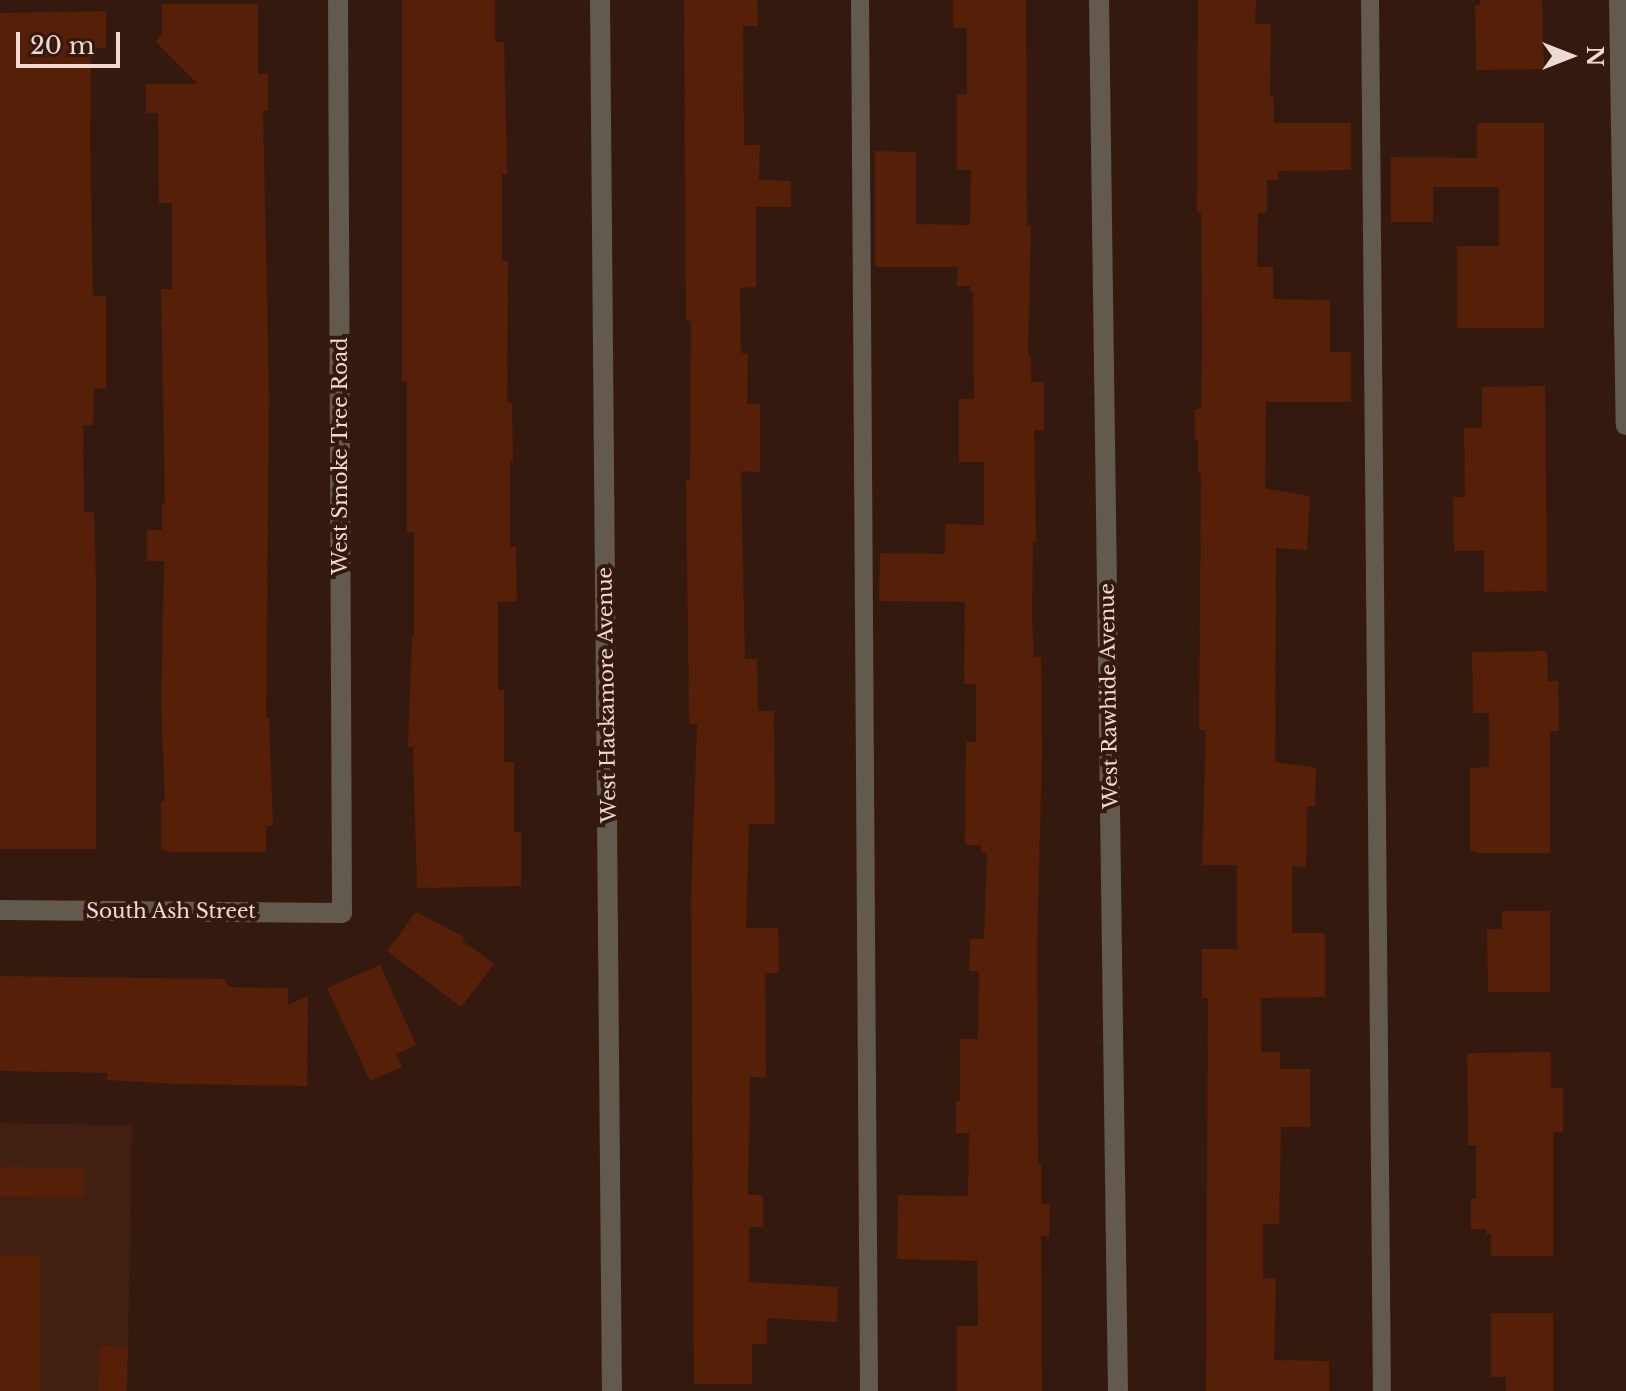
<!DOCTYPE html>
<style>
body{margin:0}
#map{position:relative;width:1626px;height:1391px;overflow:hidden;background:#34190e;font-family:"Libre Baskerville",serif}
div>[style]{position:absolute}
.built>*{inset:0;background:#411f11;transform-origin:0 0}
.building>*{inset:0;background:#562008;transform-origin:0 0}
.service>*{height:18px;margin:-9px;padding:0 9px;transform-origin:9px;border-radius:9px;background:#625a4e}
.minor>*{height:20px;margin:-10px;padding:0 10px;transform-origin:10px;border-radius:10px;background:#625a4e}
span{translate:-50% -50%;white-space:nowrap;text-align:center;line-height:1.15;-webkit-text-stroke:8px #34190e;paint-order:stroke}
.street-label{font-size:20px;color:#eedad3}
.north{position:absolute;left:1530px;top:16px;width:80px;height:80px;-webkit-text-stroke:6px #34190e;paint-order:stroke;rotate:90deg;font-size:22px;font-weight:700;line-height:32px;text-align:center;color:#eedad3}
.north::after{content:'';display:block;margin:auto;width:28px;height:36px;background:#eedad3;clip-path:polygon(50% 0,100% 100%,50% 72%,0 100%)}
.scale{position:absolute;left:16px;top:32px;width:104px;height:36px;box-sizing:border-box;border:4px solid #eedad3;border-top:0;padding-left:10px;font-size:24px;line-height:28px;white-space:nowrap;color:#eedad3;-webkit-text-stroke:6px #34190e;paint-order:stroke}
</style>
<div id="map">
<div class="built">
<i style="left:0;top:1123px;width:132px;height:268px;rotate:1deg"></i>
</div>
<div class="building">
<i style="clip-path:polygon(402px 0,495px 0,495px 42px,504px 42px,507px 174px,502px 174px,502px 261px,508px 261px,507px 403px,512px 403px,513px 461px,510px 461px,510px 547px,516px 547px,517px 601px,498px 602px,498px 690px,504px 690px,504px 762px,514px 762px,514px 832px,521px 832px,521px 886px,417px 888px,413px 747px,408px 747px,412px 636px,414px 636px,414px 532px,407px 532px,407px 381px,402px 381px)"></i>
<i style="clip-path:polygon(684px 0,757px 0,758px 26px,743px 26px,744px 145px,760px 145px,759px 180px,791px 181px,791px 207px,756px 207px,756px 287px,740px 288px,741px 353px,748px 353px,747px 404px,760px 404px,760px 472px,741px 471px,745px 659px,757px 659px,758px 711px,774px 711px,775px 824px,749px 824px,746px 928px,778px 928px,779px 973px,765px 973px,766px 1077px,750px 1077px,748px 1195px,763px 1195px,763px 1227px,749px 1227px,749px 1282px,838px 1287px,837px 1322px,767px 1318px,767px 1344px,752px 1344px,752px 1384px,694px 1384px,691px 898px,697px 724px,689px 724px,686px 480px,690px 480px,691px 321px,686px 321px)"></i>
<i style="clip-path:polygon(953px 0,1026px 0,1027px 226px,1031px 226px,1028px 357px,1031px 357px,1031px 382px,1044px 382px,1044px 430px,1034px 430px,1036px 542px,1033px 542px,1032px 617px,1034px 657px,1041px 657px,1042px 752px,1037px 945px,1038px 1164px,1041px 1164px,1041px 1204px,1050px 1204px,1049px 1237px,1041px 1236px,1042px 1391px,957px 1391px,957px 1326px,978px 1326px,977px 1261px,897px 1259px,898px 1195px,968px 1196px,969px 1133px,956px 1133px,956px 1101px,960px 1101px,960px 1039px,978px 1039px,979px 971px,969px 971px,970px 939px,984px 939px,987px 853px,981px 853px,981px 845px,965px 845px,966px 742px,976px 742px,976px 684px,964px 684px,965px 602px,879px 601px,880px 553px,945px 554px,945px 524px,984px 525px,984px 462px,959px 462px,959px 399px,974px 399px,973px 292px,970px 292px,970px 286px,957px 286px,958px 267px,875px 267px,875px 151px,916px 152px,916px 224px,970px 225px,971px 170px,957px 170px,957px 94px,967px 94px,967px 28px,953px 28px)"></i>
<i style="clip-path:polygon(1198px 0,1256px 0,1255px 24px,1271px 24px,1270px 97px,1274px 97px,1274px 123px,1351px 123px,1351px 170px,1278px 171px,1278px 180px,1267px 180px,1267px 213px,1258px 213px,1257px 267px,1273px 267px,1273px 299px,1330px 300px,1330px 352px,1351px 352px,1351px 402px,1266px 402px,1265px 488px,1310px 496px,1307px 550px,1276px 548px,1275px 762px,1316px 768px,1315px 806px,1307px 806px,1306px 867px,1292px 866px,1292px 933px,1325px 933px,1325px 997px,1261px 998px,1261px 1052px,1280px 1052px,1280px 1069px,1310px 1069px,1310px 1127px,1281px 1127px,1279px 1224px,1263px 1224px,1263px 1278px,1276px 1279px,1274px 1360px,1329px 1361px,1329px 1391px,1206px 1391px,1208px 998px,1202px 998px,1202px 949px,1237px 949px,1237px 865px,1202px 865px,1206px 730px,1199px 730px,1201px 473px,1198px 473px,1198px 440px,1195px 440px,1195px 410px,1201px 408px,1202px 344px,1201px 213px,1197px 213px)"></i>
<i style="clip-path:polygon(1480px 0,1542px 0,1544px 69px,1476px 70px,1475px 5px,1480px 5px)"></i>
<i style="clip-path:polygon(162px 4px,258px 4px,258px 74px,268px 74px,268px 111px,263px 111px,269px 396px,266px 718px,269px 718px,273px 826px,266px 826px,266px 852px,171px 852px,161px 849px,161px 802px,165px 801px,161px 705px,164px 561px,147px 561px,147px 530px,162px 530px,162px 505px,165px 505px,161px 289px,172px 289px,172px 203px,159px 203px,158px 113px,146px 113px,146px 84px,198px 84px,156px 42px,162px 33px)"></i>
<i style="clip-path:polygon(106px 11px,106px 48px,91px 49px,90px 140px,93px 296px,106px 296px,106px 389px,94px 388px,93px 425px,83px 425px,84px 512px,94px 512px,96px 582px,96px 849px,0 849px,0 13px)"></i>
<i style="clip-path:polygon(1477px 123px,1544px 123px,1544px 328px,1457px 328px,1457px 246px,1499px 246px,1499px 187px,1433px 187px,1433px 222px,1391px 222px,1391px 157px,1477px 158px)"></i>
<i style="clip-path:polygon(1545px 386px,1547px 591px,1484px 592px,1484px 551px,1454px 551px,1453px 497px,1465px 497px,1464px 428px,1482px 428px,1482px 387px)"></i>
<i style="clip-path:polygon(1547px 651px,1548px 681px,1558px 681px,1559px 731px,1550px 731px,1550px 853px,1477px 853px,1470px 850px,1470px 768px,1489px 767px,1489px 713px,1473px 713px,1472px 652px)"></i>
<i style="clip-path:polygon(1502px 911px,1550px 911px,1550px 992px,1488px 992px,1487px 929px,1502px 929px)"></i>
<i style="clip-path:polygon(416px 912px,464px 937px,463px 941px,494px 964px,461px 1007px,387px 951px)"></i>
<i style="clip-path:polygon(380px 965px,416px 1045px,396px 1054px,402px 1067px,370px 1081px,327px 988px)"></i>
<i style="clip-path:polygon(0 976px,224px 979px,230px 987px,288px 988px,288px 1005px,308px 996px,307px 1086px,178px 1084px,107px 1080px,108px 1073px,0 1071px)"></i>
<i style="clip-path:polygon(1551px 1052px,1551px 1088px,1563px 1088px,1563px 1132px,1553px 1132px,1553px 1256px,1491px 1256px,1491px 1234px,1486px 1234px,1486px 1229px,1471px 1229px,1471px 1199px,1476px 1199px,1476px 1145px,1468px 1145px,1467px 1053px)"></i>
<i style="left:0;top:1167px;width:85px;height:29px;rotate:1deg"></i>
<i style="left:0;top:1256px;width:40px;height:135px"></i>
<i style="clip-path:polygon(1491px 1313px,1553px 1313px,1553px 1391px,1506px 1391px,1506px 1377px,1491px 1377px)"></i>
<i style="left:100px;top:1346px;width:28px;height:45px;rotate:2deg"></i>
</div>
<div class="service">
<i style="left:860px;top:0;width:1391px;rotate:89.63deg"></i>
<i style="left:1370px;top:0;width:1391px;rotate:89.51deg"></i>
</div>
<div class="minor">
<i style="left:600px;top:0;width:1391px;rotate:89.51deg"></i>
<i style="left:1099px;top:0;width:1391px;rotate:89.22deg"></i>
<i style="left:1619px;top:0;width:425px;rotate:89.1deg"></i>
<i style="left:0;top:910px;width:342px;rotate:0.5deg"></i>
<i style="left:342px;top:913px;width:913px;rotate:-90.25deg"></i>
</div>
<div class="street-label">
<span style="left:340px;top:456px;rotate:-90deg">West Smoke Tree Road</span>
<span style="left:607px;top:695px;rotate:-91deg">West Hackamore Avenue</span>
<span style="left:1109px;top:696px;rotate:-91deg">West Rawhide Avenue</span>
<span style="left:171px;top:911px">South Ash Street</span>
</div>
<div class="north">N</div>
<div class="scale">20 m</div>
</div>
